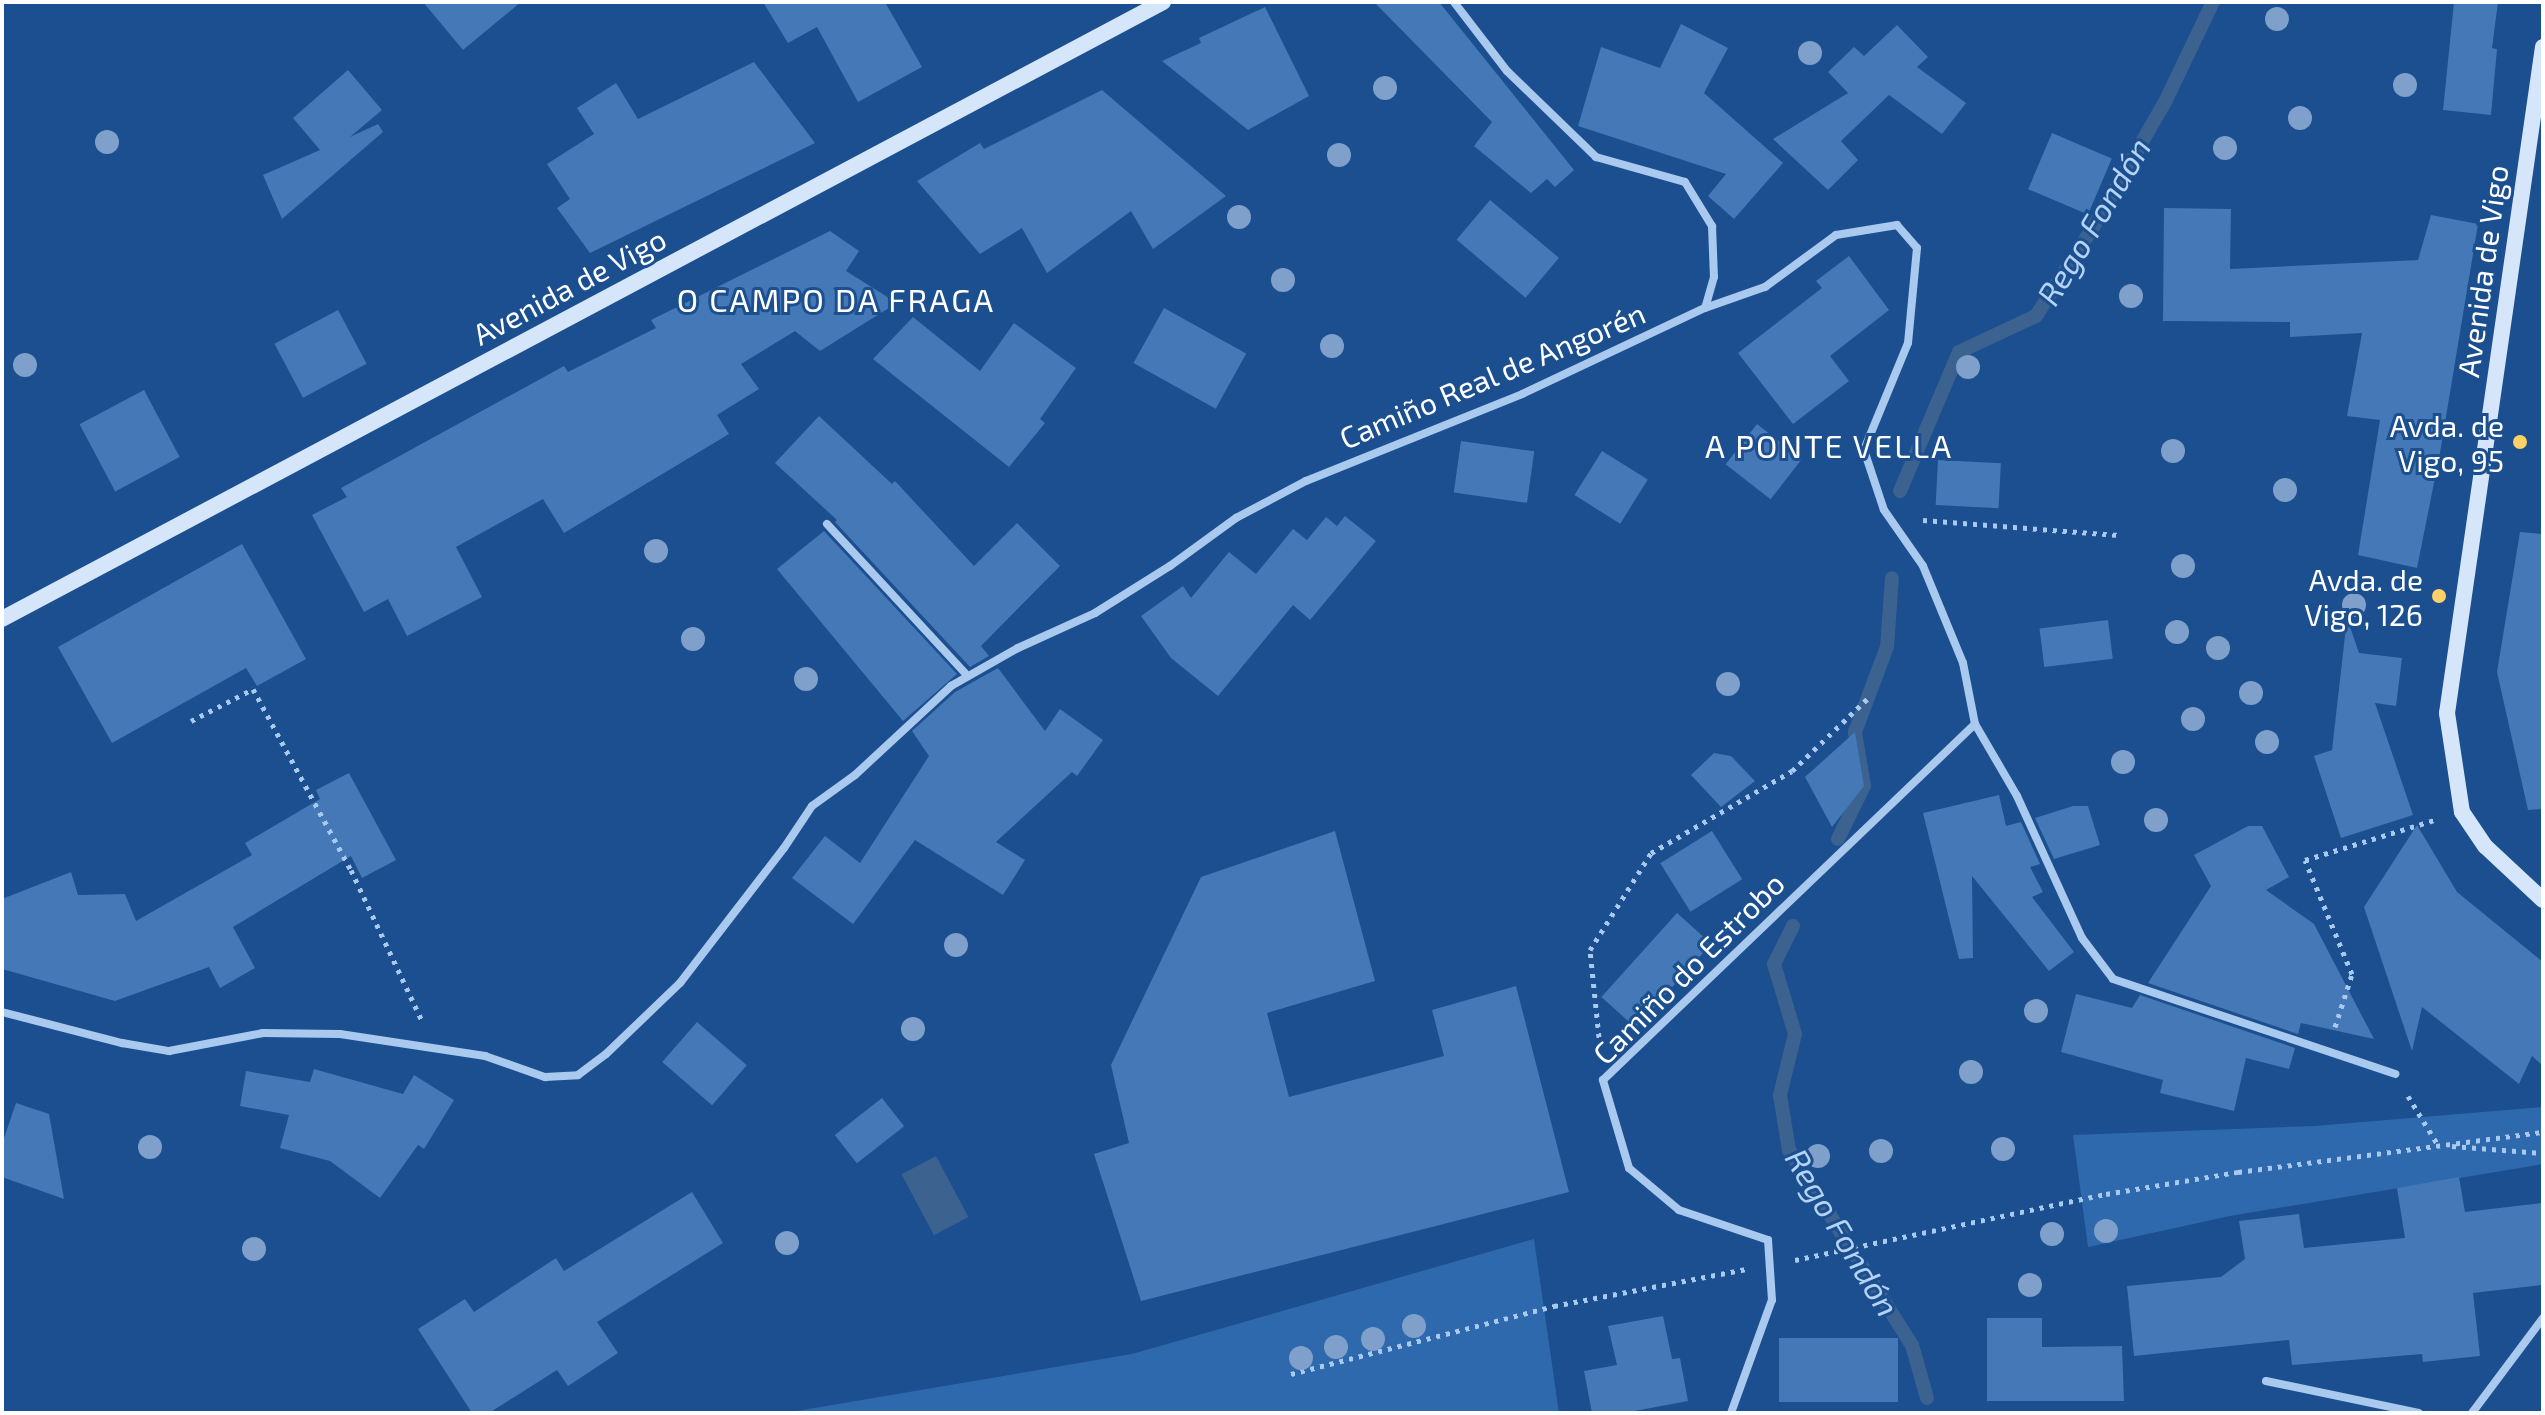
<!DOCTYPE html>
<meta charset="utf-8">
<style>
body{margin:0}
#map{position:relative;width:2545px;height:1415px;overflow:hidden;background:#1b4f8f;font-family:"Exo 2",sans-serif}
div>[style]{position:absolute}
.green>*{inset:0;background:#2e69ad}
.water>*{inset:0;background:#3c6290;transform-origin:0 0}
.stream>*{height:14px;margin:-7px;padding:0 7px;transform-origin:7px;border-radius:7px;background:#3c6290}
.building>*{inset:0;background:#4478b7;transform-origin:0 0}
.path>*{height:5px;margin-top:-2.5px;transform-origin:0;background:repeating-linear-gradient(90deg,#a9c9ee 0 4px,transparent 0 10px)}
.minor>*{height:8px;margin:-4px;padding:0 4px;transform-origin:4px;border-radius:4px;background:#a9c9ee}
.secondary>*{height:16px;margin:-8px;padding:0 8px;transform-origin:8px;border-radius:8px;background:#d6e6fa}
.trees>*{width:24px;height:24px;margin:-12px;border-radius:50%;background:#7ea0ca}
.dots>*{width:22px;height:22px;translate:-50% -50%;box-sizing:border-box;border:4px solid #1b4f8f;border-radius:50%}
span{translate:-50% -50%;white-space:nowrap;text-align:center;line-height:1.15;-webkit-text-stroke:6px #1b4f8f;paint-order:stroke}
.street-label{font-size:30px;color:#fff}
.poi-label{font-size:30px;color:#fff}
.right{translate:-100% -50%;text-align:right}
.water-label{font-size:32px;color:#b5d3f5;font-style:italic}
.neighbourhood-label{font-size:32px;color:#fff;letter-spacing:2px}
.frame{position:absolute;inset:0;border:4px solid #fff;pointer-events:none}
</style>
<div id="map">
<div class="green">
<i style="clip-path:polygon(2543px 1107px,2543px 1164px,2230px 1216px,2088px 1247px,2073px 1135px,2314px 1126px)"></i>
<i style="clip-path:polygon(1534px 1239px,1559px 1413px,785px 1413px,1132px 1354px)"></i>
</div>
<div class="water">
<i style="left:936px;top:1156px;width:69px;height:39px;rotate:62deg"></i>
</div>
<div class="stream">
<i style="left:1900px;top:491px;width:151px;rotate:-67deg"></i>
<i style="left:1959px;top:352px;width:85px;rotate:-25.1deg"></i>
<i style="left:2036px;top:316px;width:109px;rotate:-57.3deg"></i>
<i style="left:2095px;top:224px;width:143px;rotate:-60.2deg"></i>
<i style="left:2166px;top:100px;width:109px;rotate:-64.4deg"></i>
<i style="left:1838px;top:839px;width:59px;rotate:-63.9deg"></i>
<i style="left:1864px;top:786px;width:55px;rotate:-99.5deg"></i>
<i style="left:1855px;top:732px;width:91px;rotate:-69.4deg"></i>
<i style="left:1887px;top:647px;width:69px;rotate:-85.9deg"></i>
<i style="left:1793px;top:926px;width:42px;rotate:116.6deg"></i>
<i style="left:1774px;top:964px;width:73px;rotate:73.3deg"></i>
<i style="left:1795px;top:1034px;width:63px;rotate:103.8deg"></i>
<i style="left:1780px;top:1095px;width:56px;rotate:80.7deg"></i>
<i style="left:1789px;top:1150px;width:231px;rotate:57.8deg"></i>
<i style="left:1912px;top:1345px;width:55px;rotate:74.2deg"></i>
</div>
<div class="building">
<i style="clip-path:polygon(423px 2px,521px 2px,463px 50px)"></i>
<i style="clip-path:polygon(763px 2px,885px 2px,922px 67px,858px 102px,817px 27px,788px 43px)"></i>
<i style="clip-path:polygon(1374px 2px,1439px 2px,1574px 170px,1555px 187px,1547px 179px,1531px 193px,1474px 146px,1492px 122px)"></i>
<i style="clip-path:polygon(2454px 2px,2498px 2px,2492px 48px,2497px 49px,2491px 115px,2443px 110px)"></i>
<i style="clip-path:polygon(1265px 7px,1309px 96px,1248px 130px,1162px 61px,1201px 43px,1199px 38px)"></i>
<i style="clip-path:polygon(1681px 24px,1728px 48px,1704px 93px,1783px 163px,1734px 219px,1708px 196px,1726px 174px,1578px 126px,1601px 47px,1660px 68px)"></i>
<i style="clip-path:polygon(1897px 25px,1928px 57px,1917px 67px,1966px 103px,1942px 134px,1889px 95px,1841px 141px,1858px 160px,1828px 190px,1773px 139px,1848px 93px,1828px 72px,1854px 47px,1864px 56px)"></i>
<i style="clip-path:polygon(754px 62px,815px 143px,590px 253px,557px 208px,570px 199px,547px 164px,594px 134px,577px 108px,616px 83px,638px 119px)"></i>
<i style="clip-path:polygon(348px 70px,382px 110px,350px 137px,378px 124px,383px 132px,282px 219px,263px 175px,320px 150px,293px 118px)"></i>
<i style="clip-path:polygon(1102px 90px,1226px 196px,1153px 249px,1131px 211px,1047px 273px,1022px 228px,980px 254px,917px 181px,980px 143px,984px 149px)"></i>
<i style="left:2052px;top:133px;width:65px;height:61px;rotate:23deg"></i>
<i style="left:1490px;top:200px;width:90px;height:52px;rotate:40deg"></i>
<i style="clip-path:polygon(2164px 208px,2231px 209px,2230px 269px,2418px 260px,2431px 215px,2478px 224px,2440px 453px,2417px 568px,2358px 555px,2380px 420px,2347px 416px,2362px 333px,2290px 337px,2290px 322px,2163px 321px)"></i>
<i style="clip-path:polygon(830px 231px,859px 251px,846px 271px,897px 303px,820px 351px,795px 331px,741px 364px,759px 389px,717px 415px,729px 434px,564px 533px,543px 499px,456px 547px,482px 597px,407px 636px,388px 599px,364px 612px,312px 515px,347px 497px,341px 488px,564px 366px,568px 372px,656px 328px,651px 320px)"></i>
<i style="clip-path:polygon(1849px 256px,1889px 310px,1830px 356px,1849px 381px,1793px 424px,1738px 353px,1822px 288px,1816px 281px)"></i>
<i style="left:1164px;top:308px;width:94px;height:63px;rotate:29deg"></i>
<i style="left:338px;top:310px;width:61px;height:72px;rotate:62deg"></i>
<i style="clip-path:polygon(913px 317px,980px 371px,1014px 323px,1076px 368px,1040px 419px,1045px 423px,1009px 467px,873px 359px)"></i>
<i style="left:144px;top:390px;width:76px;height:73px;rotate:62deg"></i>
<i style="clip-path:polygon(819px 416px,892px 484px,895px 481px,974px 566px,1017px 523px,1060px 566px,981px 646px,989px 656px,970px 667px,835px 522px,837px 520px,775px 463px)"></i>
<i style="left:1757px;top:424px;width:57px;height:51px;rotate:38deg"></i>
<i style="left:1461px;top:441px;width:74px;height:52px;rotate:8deg"></i>
<i style="left:1602px;top:451px;width:54px;height:52px;rotate:32deg"></i>
<i style="left:1938px;top:460px;width:63px;height:45px;rotate:3deg"></i>
<i style="clip-path:polygon(1345px 516px,1376px 541px,1310px 620px,1293px 605px,1218px 696px,1171px 658px,1141px 616px,1183px 586px,1191px 598px,1229px 552px,1256px 574px,1293px 529px,1307px 540px,1326px 517px,1337px 526px)"></i>
<i style="clip-path:polygon(824px 531px,957px 674px,903px 721px,777px 569px)"></i>
<i style="clip-path:polygon(2520px 532px,2543px 534px,2543px 809px,2528px 810px,2497px 672px)"></i>
<i style="clip-path:polygon(242px 544px,306px 659px,257px 686px,246px 668px,112px 743px,58px 647px)"></i>
<i style="clip-path:polygon(2347px 618px,2359px 653px,2402px 658px,2396px 706px,2375px 703px,2413px 815px,2341px 838px,2314px 756px,2332px 750px)"></i>
<i style="left:2108px;top:620px;width:39px;height:69px;rotate:83deg"></i>
<i style="clip-path:polygon(998px 668px,1045px 731px,1060px 709px,1103px 740px,1077px 776px,1072px 772px,996px 842px,1025px 860px,1003px 895px,915px 840px,853px 924px,792px 878px,825px 836px,860px 863px,929px 756px,912px 731px,955px 692px)"></i>
<i style="clip-path:polygon(1855px 732px,1864px 786px,1832px 827px,1805px 777px)"></i>
<i style="clip-path:polygon(1714px 753px,1731px 756px,1755px 781px,1721px 807px,1691px 775px)"></i>
<i style="clip-path:polygon(349px 773px,396px 860px,362px 878px,351px 856px,233px 927px,255px 968px,220px 988px,209px 967px,115px 1001px,2px 969px,2px 899px,71px 872px,78px 895px,125px 894px,136px 921px,252px 855px,245px 843px,320px 799px,316px 790px)"></i>
<i style="clip-path:polygon(1999px 795px,2006px 826px,2021px 822px,2040px 864px,2030px 867px,2043px 892px,2032px 897px,2074px 952px,2049px 971px,1972px 876px,1973px 958px,1959px 959px,1923px 813px)"></i>
<i style="clip-path:polygon(2073px 806px,2088px 806px,2100px 845px,2054px 859px,2035px 818px)"></i>
<i style="clip-path:polygon(2417px 825px,2457px 892px,2543px 962px,2543px 1066px,2532px 1056px,2519px 1084px,2422px 1007px,2412px 1051px,2364px 907px)"></i>
<i style="clip-path:polygon(2248px 826px,2262px 826px,2289px 877px,2266px 890px,2314px 924px,2374px 1039px,2301px 1023px,2298px 1034px,2148px 983px,2211px 886px,2194px 855px)"></i>
<i style="clip-path:polygon(1335px 831px,1375px 981px,1267px 1013px,1289px 1097px,1444px 1056px,1432px 1010px,1516px 986px,1569px 1192px,1141px 1301px,1094px 1154px,1129px 1143px,1111px 1065px,1201px 877px)"></i>
<i style="left:1712px;top:831px;width:57px;height:61px;rotate:58deg"></i>
<i style="left:1677px;top:913px;width:46px;height:113px;rotate:42deg"></i>
<i style="clip-path:polygon(2076px 994px,2132px 1008px,2140px 995px,2295px 1048px,2289px 1069px,2246px 1058px,2234px 1111px,2160px 1093px,2163px 1080px,2061px 1052px)"></i>
<i style="left:697px;top:1022px;width:66px;height:53px;rotate:41deg"></i>
<i style="clip-path:polygon(314px 1069px,403px 1094px,414px 1075px,454px 1100px,424px 1149px,418px 1145px,380px 1198px,330px 1161px,280px 1148px,289px 1115px,240px 1106px,246px 1071px,310px 1082px)"></i>
<i style="left:882px;top:1098px;width:36px;height:60px;rotate:52deg"></i>
<i style="clip-path:polygon(16px 1103px,49px 1114px,64px 1199px,2px 1177px,2px 1144px)"></i>
<i style="clip-path:polygon(2459px 1177px,2465px 1212px,2543px 1203px,2543px 1285px,2473px 1293px,2480px 1356px,2423px 1362px,2422px 1354px,2292px 1365px,2289px 1340px,2134px 1356px,2127px 1286px,2221px 1277px,2245px 1259px,2239px 1221px,2299px 1214px,2304px 1248px,2405px 1238px,2397px 1188px)"></i>
<i style="clip-path:polygon(692px 1192px,723px 1243px,597px 1322px,618px 1353px,568px 1386px,557px 1370px,489px 1413px,472px 1413px,418px 1329px,465px 1299px,474px 1312px,556px 1258px,564px 1271px)"></i>
<i style="clip-path:polygon(1663px 1316px,1672px 1359px,1680px 1358px,1688px 1401px,1624px 1413px,1592px 1413px,1584px 1371px,1617px 1365px,1608px 1326px)"></i>
<i style="clip-path:polygon(1987px 1318px,2042px 1318px,2042px 1347px,2122px 1346px,2124px 1401px,1987px 1401px)"></i>
<i style="left:1779px;top:1338px;width:119px;height:64px"></i>
</div>
<div class="path">
<i style="left:1923px;top:520px;width:196px;rotate:4.4deg"></i>
<i style="left:191px;top:721px;width:70px;rotate:-27.3deg"></i>
<i style="left:253px;top:689px;width:206px;rotate:61.6deg"></i>
<i style="left:351px;top:870px;width:165px;rotate:64.8deg"></i>
<i style="left:2335px;top:1027px;width:56px;rotate:-72.2deg"></i>
<i style="left:2352px;top:974px;width:123px;rotate:-112.4deg"></i>
<i style="left:2305px;top:860px;width:135px;rotate:-17.2deg"></i>
<i style="left:1600px;top:1047px;width:98px;rotate:-95.9deg"></i>
<i style="left:1590px;top:950px;width:115px;rotate:-57.8deg"></i>
<i style="left:1651px;top:853px;width:163px;rotate:-30.2deg"></i>
<i style="left:1792px;top:771px;width:105px;rotate:-43.8deg"></i>
<i style="left:2408px;top:1096px;width:57px;rotate:58.5deg"></i>
<i style="left:2452px;top:1146px;width:91px;rotate:4.4deg"></i>
<i style="left:1795px;top:1260px;width:318px;rotate:-12deg"></i>
<i style="left:2106px;top:1194px;width:134px;rotate:-9.5deg"></i>
<i style="left:2238px;top:1172px;width:308px;rotate:-7.5deg"></i>
<i style="left:1291px;top:1374px;width:272px;rotate:-14.5deg"></i>
<i style="left:1554px;top:1306px;width:196px;rotate:-10.9deg"></i>
</div>
<div class="minor">
<i style="left:1454px;top:2px;width:87px;rotate:52.5deg"></i>
<i style="left:1507px;top:71px;width:124px;rotate:44deg"></i>
<i style="left:1596px;top:157px;width:92px;rotate:15.7deg"></i>
<i style="left:1685px;top:182px;width:52px;rotate:58.5deg"></i>
<i style="left:1712px;top:226px;width:51px;rotate:87.8deg"></i>
<i style="left:1714px;top:277px;width:32px;rotate:106deg"></i>
<i style="left:827px;top:524px;width:207px;rotate:47.2deg"></i>
<i style="left:2px;top:1012px;width:124px;rotate:14.5deg"></i>
<i style="left:122px;top:1043px;width:48px;rotate:9.7deg"></i>
<i style="left:169px;top:1051px;width:96px;rotate:-10.8deg"></i>
<i style="left:263px;top:1033px;width:77px;rotate:0.7deg"></i>
<i style="left:340px;top:1034px;width:147px;rotate:8.6deg"></i>
<i style="left:485px;top:1056px;width:64px;rotate:19.3deg"></i>
<i style="left:545px;top:1077px;width:33px;rotate:-3deg"></i>
<i style="left:578px;top:1075px;width:35px;rotate:-37deg"></i>
<i style="left:606px;top:1054px;width:103px;rotate:-43.8deg"></i>
<i style="left:680px;top:983px;width:170px;rotate:-52.4deg"></i>
<i style="left:784px;top:848px;width:50px;rotate:-56.3deg"></i>
<i style="left:812px;top:806px;width:53px;rotate:-35.8deg"></i>
<i style="left:855px;top:775px;width:131px;rotate:-42.8deg"></i>
<i style="left:951px;top:686px;width:77px;rotate:-29.6deg"></i>
<i style="left:1018px;top:648px;width:85px;rotate:-24.4deg"></i>
<i style="left:1095px;top:613px;width:89px;rotate:-32.1deg"></i>
<i style="left:1170px;top:566px;width:82px;rotate:-36deg"></i>
<i style="left:1236px;top:518px;width:79px;rotate:-27.9deg"></i>
<i style="left:1306px;top:481px;width:233px;rotate:-21.9deg"></i>
<i style="left:1522px;top:394px;width:202px;rotate:-25.2deg"></i>
<i style="left:1705px;top:308px;width:64px;rotate:-19.3deg"></i>
<i style="left:1765px;top:287px;width:88px;rotate:-36.2deg"></i>
<i style="left:1836px;top:235px;width:62px;rotate:-9.3deg"></i>
<i style="left:1897px;top:225px;width:30px;rotate:49deg"></i>
<i style="left:1917px;top:248px;width:95px;rotate:95.4deg"></i>
<i style="left:1908px;top:343px;width:116px;rotate:112.4deg"></i>
<i style="left:1864px;top:450px;width:63px;rotate:71.6deg"></i>
<i style="left:1884px;top:510px;width:68px;rotate:55.1deg"></i>
<i style="left:1923px;top:566px;width:105px;rotate:67.6deg"></i>
<i style="left:1963px;top:663px;width:62px;rotate:78.9deg"></i>
<i style="left:1975px;top:724px;width:83px;rotate:59.7deg"></i>
<i style="left:2017px;top:796px;width:156px;rotate:65.4deg"></i>
<i style="left:2082px;top:938px;width:51px;rotate:52.9deg"></i>
<i style="left:2113px;top:979px;width:298px;rotate:18.6deg"></i>
<i style="left:2266px;top:1381px;width:156px;rotate:11.8deg"></i>
<i style="left:1731px;top:1413px;width:120px;rotate:-70.1deg"></i>
<i style="left:1772px;top:1300px;width:60px;rotate:-93.8deg"></i>
<i style="left:1768px;top:1240px;width:94px;rotate:-161.4deg"></i>
<i style="left:1679px;top:1210px;width:65px;rotate:-140deg"></i>
<i style="left:1629px;top:1168px;width:92px;rotate:-106.5deg"></i>
<i style="left:1603px;top:1080px;width:515px;rotate:-43.74deg"></i>
<i style="left:2472px;top:1413px;width:119px;rotate:-53.2deg"></i>
</div>
<div class="secondary">
<i style="left:2543px;top:47px;width:673px;rotate:98.2deg"></i>
<i style="left:2447px;top:713px;width:100px;rotate:81.4deg"></i>
<i style="left:2462px;top:812px;width:41px;rotate:55.9deg"></i>
<i style="left:2485px;top:846px;width:79px;rotate:43deg"></i>
<i style="left:2px;top:619px;width:1315px;rotate:-27.99deg"></i>
</div>
<div class="trees">
<i style="left:2277px;top:19px"></i>
<i style="left:1810px;top:53px"></i>
<i style="left:2405px;top:85px"></i>
<i style="left:1385px;top:88px"></i>
<i style="left:2300px;top:118px"></i>
<i style="left:107px;top:142px"></i>
<i style="left:2225px;top:148px"></i>
<i style="left:1339px;top:155px"></i>
<i style="left:1239px;top:217px"></i>
<i style="left:1283px;top:280px"></i>
<i style="left:2131px;top:296px"></i>
<i style="left:1332px;top:346px"></i>
<i style="left:25px;top:365px"></i>
<i style="left:1968px;top:367px"></i>
<i style="left:2173px;top:451px"></i>
<i style="left:2285px;top:490px"></i>
<i style="left:656px;top:551px"></i>
<i style="left:2183px;top:566px"></i>
<i style="left:2354px;top:605px"></i>
<i style="left:2177px;top:632px"></i>
<i style="left:693px;top:639px"></i>
<i style="left:2218px;top:648px"></i>
<i style="left:806px;top:679px"></i>
<i style="left:1728px;top:684px"></i>
<i style="left:2251px;top:693px"></i>
<i style="left:2193px;top:719px"></i>
<i style="left:2267px;top:742px"></i>
<i style="left:2123px;top:762px"></i>
<i style="left:2156px;top:820px"></i>
<i style="left:956px;top:945px"></i>
<i style="left:2036px;top:1011px"></i>
<i style="left:913px;top:1029px"></i>
<i style="left:1971px;top:1072px"></i>
<i style="left:150px;top:1147px"></i>
<i style="left:2003px;top:1149px"></i>
<i style="left:1881px;top:1151px"></i>
<i style="left:1818px;top:1156px"></i>
<i style="left:2106px;top:1231px"></i>
<i style="left:2052px;top:1234px"></i>
<i style="left:787px;top:1243px"></i>
<i style="left:254px;top:1249px"></i>
<i style="left:2030px;top:1285px"></i>
<i style="left:1414px;top:1326px"></i>
<i style="left:1373px;top:1339px"></i>
<i style="left:1336px;top:1347px"></i>
<i style="left:1301px;top:1358px"></i>
</div>
<div class="dots">
<i style="left:2520px;top:442px;background:#ffd166"></i>
<i style="left:2439px;top:596px;background:#ffd166"></i>
</div>
<div class="street-label">
<span style="left:2482px;top:271px;rotate:-82deg">Avenida de Vigo</span>
<span style="left:569px;top:286px;rotate:-28deg">Avenida de Vigo</span>
<span style="left:1492px;top:375px;rotate:-23deg">Camiño Real de Angorén</span>
<span style="left:1688px;top:968px;rotate:-45deg">Camiño do Estrobo</span>
</div>
<div class="poi-label">
<span class="right" style="left:2504px;top:442px">Avda. de<br>Vigo, 95</span>
<span class="right" style="left:2423px;top:596px">Avda. de<br>Vigo, 126</span>
</div>
<div class="water-label">
<span style="left:2093px;top:221px;rotate:-59deg">Rego Fondón</span>
<span style="left:1843px;top:1232px;rotate:59deg">Rego Fondón</span>
</div>
<div class="neighbourhood-label">
<span style="left:836px;top:299px">O CAMPO DA FRAGA</span>
<span style="left:1829px;top:445px">A PONTE VELLA</span>
</div>
<div class="frame"></div>
</div>
